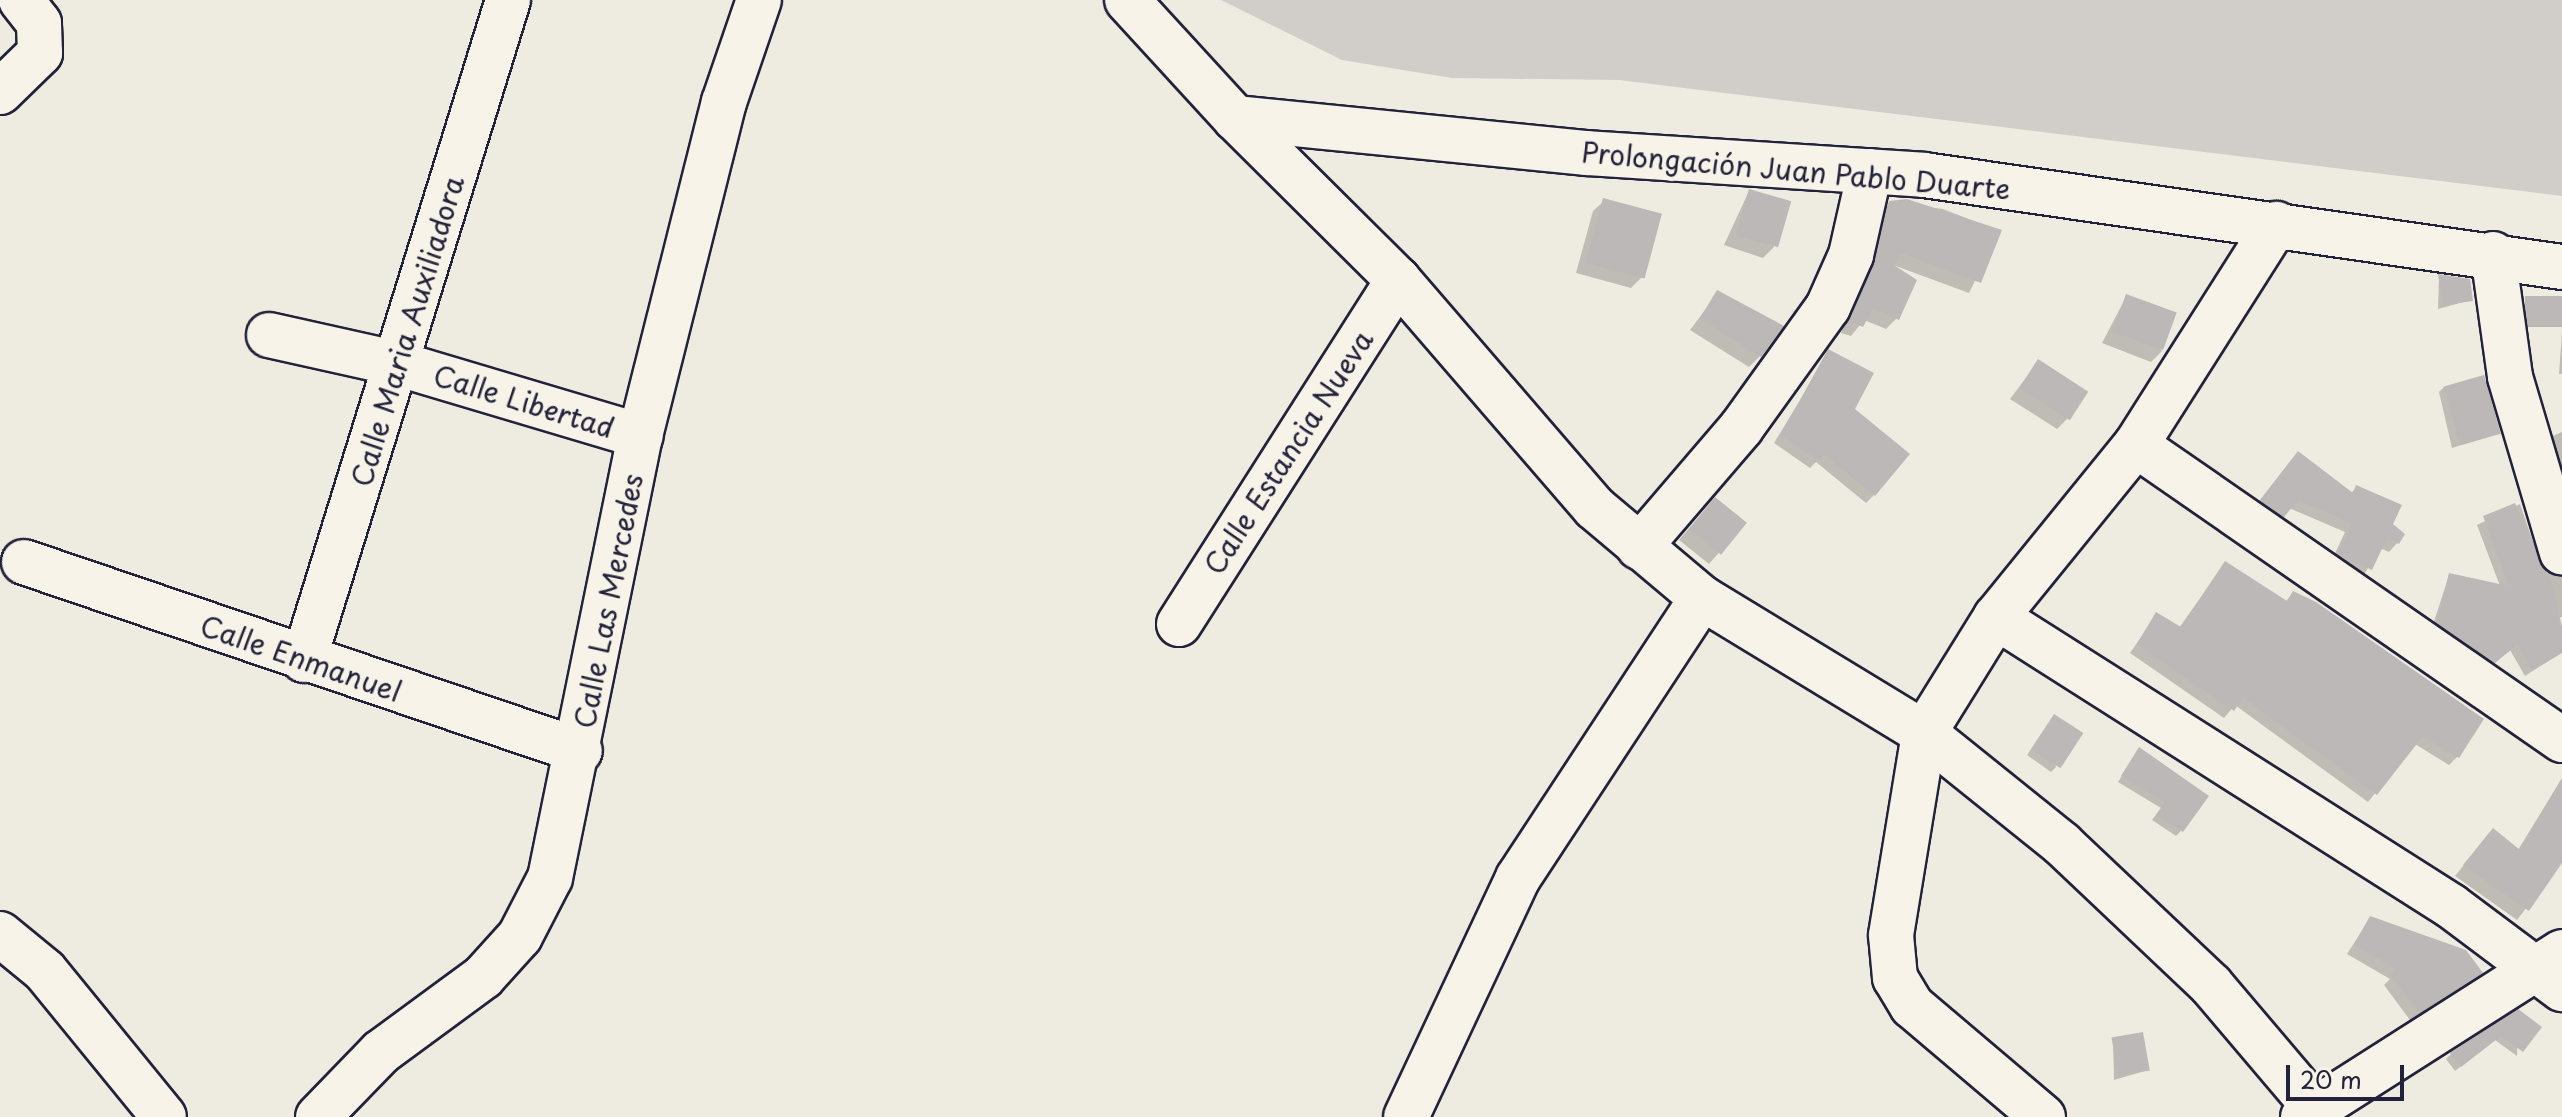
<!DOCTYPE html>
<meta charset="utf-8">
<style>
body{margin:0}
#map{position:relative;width:2562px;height:1117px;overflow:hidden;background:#eeebe1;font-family:"Playpen Sans",sans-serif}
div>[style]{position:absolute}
.green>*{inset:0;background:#d1cdc9}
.shadow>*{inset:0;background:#0003}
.building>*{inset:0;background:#bbb8b7;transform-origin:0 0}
.roads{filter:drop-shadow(2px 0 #22223b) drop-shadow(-2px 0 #22223b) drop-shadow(0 2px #22223b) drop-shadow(0 -2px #22223b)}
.minor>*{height:44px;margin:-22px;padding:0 22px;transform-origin:22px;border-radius:22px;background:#f7f3e8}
span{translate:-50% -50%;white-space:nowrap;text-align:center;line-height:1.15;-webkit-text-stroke:8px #f7f3e8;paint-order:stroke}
.street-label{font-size:28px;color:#22223b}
.scale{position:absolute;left:2286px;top:1065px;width:118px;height:36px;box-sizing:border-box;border:4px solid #22223b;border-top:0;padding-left:10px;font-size:24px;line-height:28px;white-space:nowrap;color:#22223b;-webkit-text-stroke:6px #f7f3e8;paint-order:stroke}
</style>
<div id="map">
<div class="green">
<i style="clip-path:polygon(1221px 0,2562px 0,2562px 196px,1619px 80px,1452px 78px,1342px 60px)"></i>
</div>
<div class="shadow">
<i style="clip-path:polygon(1749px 191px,1774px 247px,1763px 258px,1724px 245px)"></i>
<i style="clip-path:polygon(1604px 201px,1642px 277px,1631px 288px,1576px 273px,1593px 211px)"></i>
<i style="clip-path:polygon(1890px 203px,1943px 209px,1999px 231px,1969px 293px,1893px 265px,1897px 318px,1886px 329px,1864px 320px,1851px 336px,1841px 333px,1879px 214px)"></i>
<i style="clip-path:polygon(2439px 277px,2471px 300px,2438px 309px)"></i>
<i style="clip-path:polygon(1718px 293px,1760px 356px,1749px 367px,1690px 330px)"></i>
<i style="clip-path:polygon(2126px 297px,2162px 351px,2151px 362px,2102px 343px)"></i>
<i style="clip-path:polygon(2562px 332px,2562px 374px,2559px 374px)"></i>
<i style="clip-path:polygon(1829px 352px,1874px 495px,1866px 503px,1816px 462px,1810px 468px,1774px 443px)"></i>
<i style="clip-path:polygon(2038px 362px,2068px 418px,2057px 429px,2010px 399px)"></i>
<i style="clip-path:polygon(2444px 387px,2499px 433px,2452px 448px,2439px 392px)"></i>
<i style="clip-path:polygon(2562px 432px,2562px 493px,2546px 439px)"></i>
<i style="clip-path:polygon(2289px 463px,2350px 494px,2357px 487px,2390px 525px,2398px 542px,2389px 552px,2380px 548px,2362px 578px,2330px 564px,2345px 532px,2289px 508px,2274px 525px,2253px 510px)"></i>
<i style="clip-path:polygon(2520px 504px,2543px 571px,2562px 577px,2562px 617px,2533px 624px,2558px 654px,2525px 676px,2510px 650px,2486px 669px,2431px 631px,2449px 575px,2500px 586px,2477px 525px)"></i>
<i style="clip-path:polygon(1704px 511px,1745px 523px,1709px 564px,1679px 540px)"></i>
<i style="clip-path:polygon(2225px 563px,2285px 602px,2293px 594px,2458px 756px,2449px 765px,2415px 744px,2368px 802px,2235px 705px,2224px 718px,2130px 653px,2156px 615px,2179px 628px)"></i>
<i style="clip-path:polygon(2048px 724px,2056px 767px,2051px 772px,2027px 755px)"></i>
<i style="clip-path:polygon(2139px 749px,2181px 831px,2176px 836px,2152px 820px,2161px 808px,2118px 782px)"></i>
<i style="clip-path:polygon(2562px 778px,2562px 861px,2517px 920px,2455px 876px,2484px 840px,2518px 850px)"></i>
<i style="clip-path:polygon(2370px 918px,2481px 972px,2410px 1020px,2384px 985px,2390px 979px,2347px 954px)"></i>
<i style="clip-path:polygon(2518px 1012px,2517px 1056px,2495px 1040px,2455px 1071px,2446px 1059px,2451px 1054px)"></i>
<i style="clip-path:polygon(2113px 1040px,2148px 1070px,2114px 1080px)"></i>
</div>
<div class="building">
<i style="left:1749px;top:189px;width:44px;height:48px;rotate:16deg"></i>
<i style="left:1603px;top:198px;width:61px;height:67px;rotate:15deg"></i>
<i style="clip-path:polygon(1907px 199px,2002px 230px,1981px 283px,1901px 253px,1894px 265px,1917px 280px,1899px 320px,1873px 308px,1863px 327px,1851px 322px,1889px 201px)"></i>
<i style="clip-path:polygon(2438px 274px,2470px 279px,2473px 301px,2443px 305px)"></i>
<i style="clip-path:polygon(1717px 290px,1784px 326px,1761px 357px,1700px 318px)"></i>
<i style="left:2126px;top:294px;width:54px;height:40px;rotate:20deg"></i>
<i style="left:2562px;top:296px;width:31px;height:37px;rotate:90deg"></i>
<i style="clip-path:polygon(1828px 349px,1874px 373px,1855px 409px,1910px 454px,1875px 496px,1824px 454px,1819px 461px,1781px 435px)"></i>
<i style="left:2038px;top:359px;width:60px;height:34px;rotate:33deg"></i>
<i style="left:2484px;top:375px;width:61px;height:42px;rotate:74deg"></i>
<i style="clip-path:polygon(2298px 451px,2353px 493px,2356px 485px,2402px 505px,2393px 524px,2405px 534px,2399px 544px,2387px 538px,2372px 570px,2338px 554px,2352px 523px,2298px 500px,2284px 517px,2260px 500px)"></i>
<i style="left:1715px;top:497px;width:41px;height:41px;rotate:39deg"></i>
<i style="clip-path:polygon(2515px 503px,2552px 585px,2562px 627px,2562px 653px,2532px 671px,2518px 644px,2495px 663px,2437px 623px,2449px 573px,2509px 586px,2483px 516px)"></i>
<i style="clip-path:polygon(2225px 561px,2287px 601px,2293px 591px,2316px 602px,2484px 719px,2459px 758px,2423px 736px,2377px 795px,2243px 697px,2234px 711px,2137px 644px,2156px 612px,2181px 627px)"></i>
<i style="left:2054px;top:714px;width:35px;height:42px;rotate:33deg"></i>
<i style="clip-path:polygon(2139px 747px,2209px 796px,2183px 832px,2156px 815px,2165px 802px,2121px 776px)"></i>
<i style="clip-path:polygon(2562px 778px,2562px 863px,2529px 911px,2463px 865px,2493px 828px,2520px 850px)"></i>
<i style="clip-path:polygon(2370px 916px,2466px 950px,2483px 973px,2420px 1013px,2391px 975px,2397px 969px,2354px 945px)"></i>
<i style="clip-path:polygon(2518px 1009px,2542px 1027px,2523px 1052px,2501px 1036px,2461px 1067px,2450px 1053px)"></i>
<i style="left:2143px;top:1032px;width:39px;height:32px;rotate:80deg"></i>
</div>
<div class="roads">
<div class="minor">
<i style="left:1127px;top:0;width:160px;rotate:47.5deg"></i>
<i style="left:1235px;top:118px;width:354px;rotate:5.7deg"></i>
<i style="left:1587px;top:153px;width:338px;rotate:3.7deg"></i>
<i style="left:1924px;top:175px;width:645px;rotate:8.21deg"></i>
<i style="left:0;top:92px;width:56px;rotate:-44.3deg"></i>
<i style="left:40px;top:53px;width:30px;rotate:-92deg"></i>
<i style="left:39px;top:23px;width:29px;rotate:-128deg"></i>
<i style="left:1235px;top:118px;width:230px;rotate:44.8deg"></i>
<i style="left:1398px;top:280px;width:301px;rotate:49.2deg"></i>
<i style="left:1595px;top:508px;width:140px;rotate:40.1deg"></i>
<i style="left:1702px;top:598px;width:260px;rotate:31.3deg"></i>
<i style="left:1924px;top:733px;width:177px;rotate:38.8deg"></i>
<i style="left:2062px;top:844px;width:205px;rotate:43.4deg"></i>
<i style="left:2211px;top:985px;width:162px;rotate:49.7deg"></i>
<i style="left:2493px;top:254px;width:124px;rotate:82.1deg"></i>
<i style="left:2510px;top:377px;width:183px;rotate:73.5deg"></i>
<i style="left:269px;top:335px;width:133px;rotate:12.6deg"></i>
<i style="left:399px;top:364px;width:252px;rotate:16.6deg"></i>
<i style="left:2136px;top:445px;width:518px;rotate:34.7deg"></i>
<i style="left:1639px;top:547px;width:157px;rotate:-49.4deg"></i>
<i style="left:1741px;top:428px;width:149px;rotate:-54.3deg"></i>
<i style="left:1828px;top:307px;width:57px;rotate:-66.1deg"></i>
<i style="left:1851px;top:255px;width:86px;rotate:-77.3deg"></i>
<i style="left:24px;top:562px;width:587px;rotate:18.77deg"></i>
<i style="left:1996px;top:617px;width:539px;rotate:32.42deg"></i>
<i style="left:2451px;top:906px;width:139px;rotate:36.8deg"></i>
<i style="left:1179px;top:624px;width:408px;rotate:-57.5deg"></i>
<i style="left:304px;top:660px;width:691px;rotate:-72.82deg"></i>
<i style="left:0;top:934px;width:58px;rotate:39.4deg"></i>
<i style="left:45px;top:971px;width:188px;rotate:50.8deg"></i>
<i style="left:318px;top:1117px;width:91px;rotate:-45.9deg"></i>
<i style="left:381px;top:1052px;width:127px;rotate:-36.3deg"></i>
<i style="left:483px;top:977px;width:55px;rotate:-47.9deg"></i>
<i style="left:520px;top:936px;width:65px;rotate:-62.7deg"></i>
<i style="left:550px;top:878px;width:451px;rotate:-78.5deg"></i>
<i style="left:640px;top:436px;width:344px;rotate:-75.9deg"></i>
<i style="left:724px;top:102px;width:108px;rotate:-71.1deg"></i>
<i style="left:1406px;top:1117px;width:264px;rotate:-64.9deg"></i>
<i style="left:1518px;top:878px;width:335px;rotate:-56.7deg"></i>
<i style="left:2043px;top:1117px;width:172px;rotate:-139.7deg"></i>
<i style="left:1912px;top:1006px;width:33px;rotate:-121deg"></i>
<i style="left:1895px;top:978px;width:43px;rotate:-95.3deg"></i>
<i style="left:1891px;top:935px;width:205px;rotate:-80.7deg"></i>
<i style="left:1924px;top:733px;width:137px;rotate:-58.2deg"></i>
<i style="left:1996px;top:617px;width:222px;rotate:-50.9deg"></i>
<i style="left:2136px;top:445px;width:262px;rotate:-57.6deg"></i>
<i style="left:2303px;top:1117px;width:307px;rotate:-32.5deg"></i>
</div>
</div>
<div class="street-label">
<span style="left:1796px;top:170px;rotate:5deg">Prolongación Juan Pablo Duarte</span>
<span style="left:407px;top:331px;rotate:-73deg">Calle Maria Auxiliadora</span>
<span style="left:524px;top:401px;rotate:17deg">Calle Libertad</span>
<span style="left:1288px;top:452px;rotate:-57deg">Calle Estancia Nueva</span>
<span style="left:608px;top:601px;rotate:-79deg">Calle Las Mercedes</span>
<span style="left:301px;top:658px;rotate:19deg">Calle Enmanuel</span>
</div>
<div class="scale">20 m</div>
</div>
